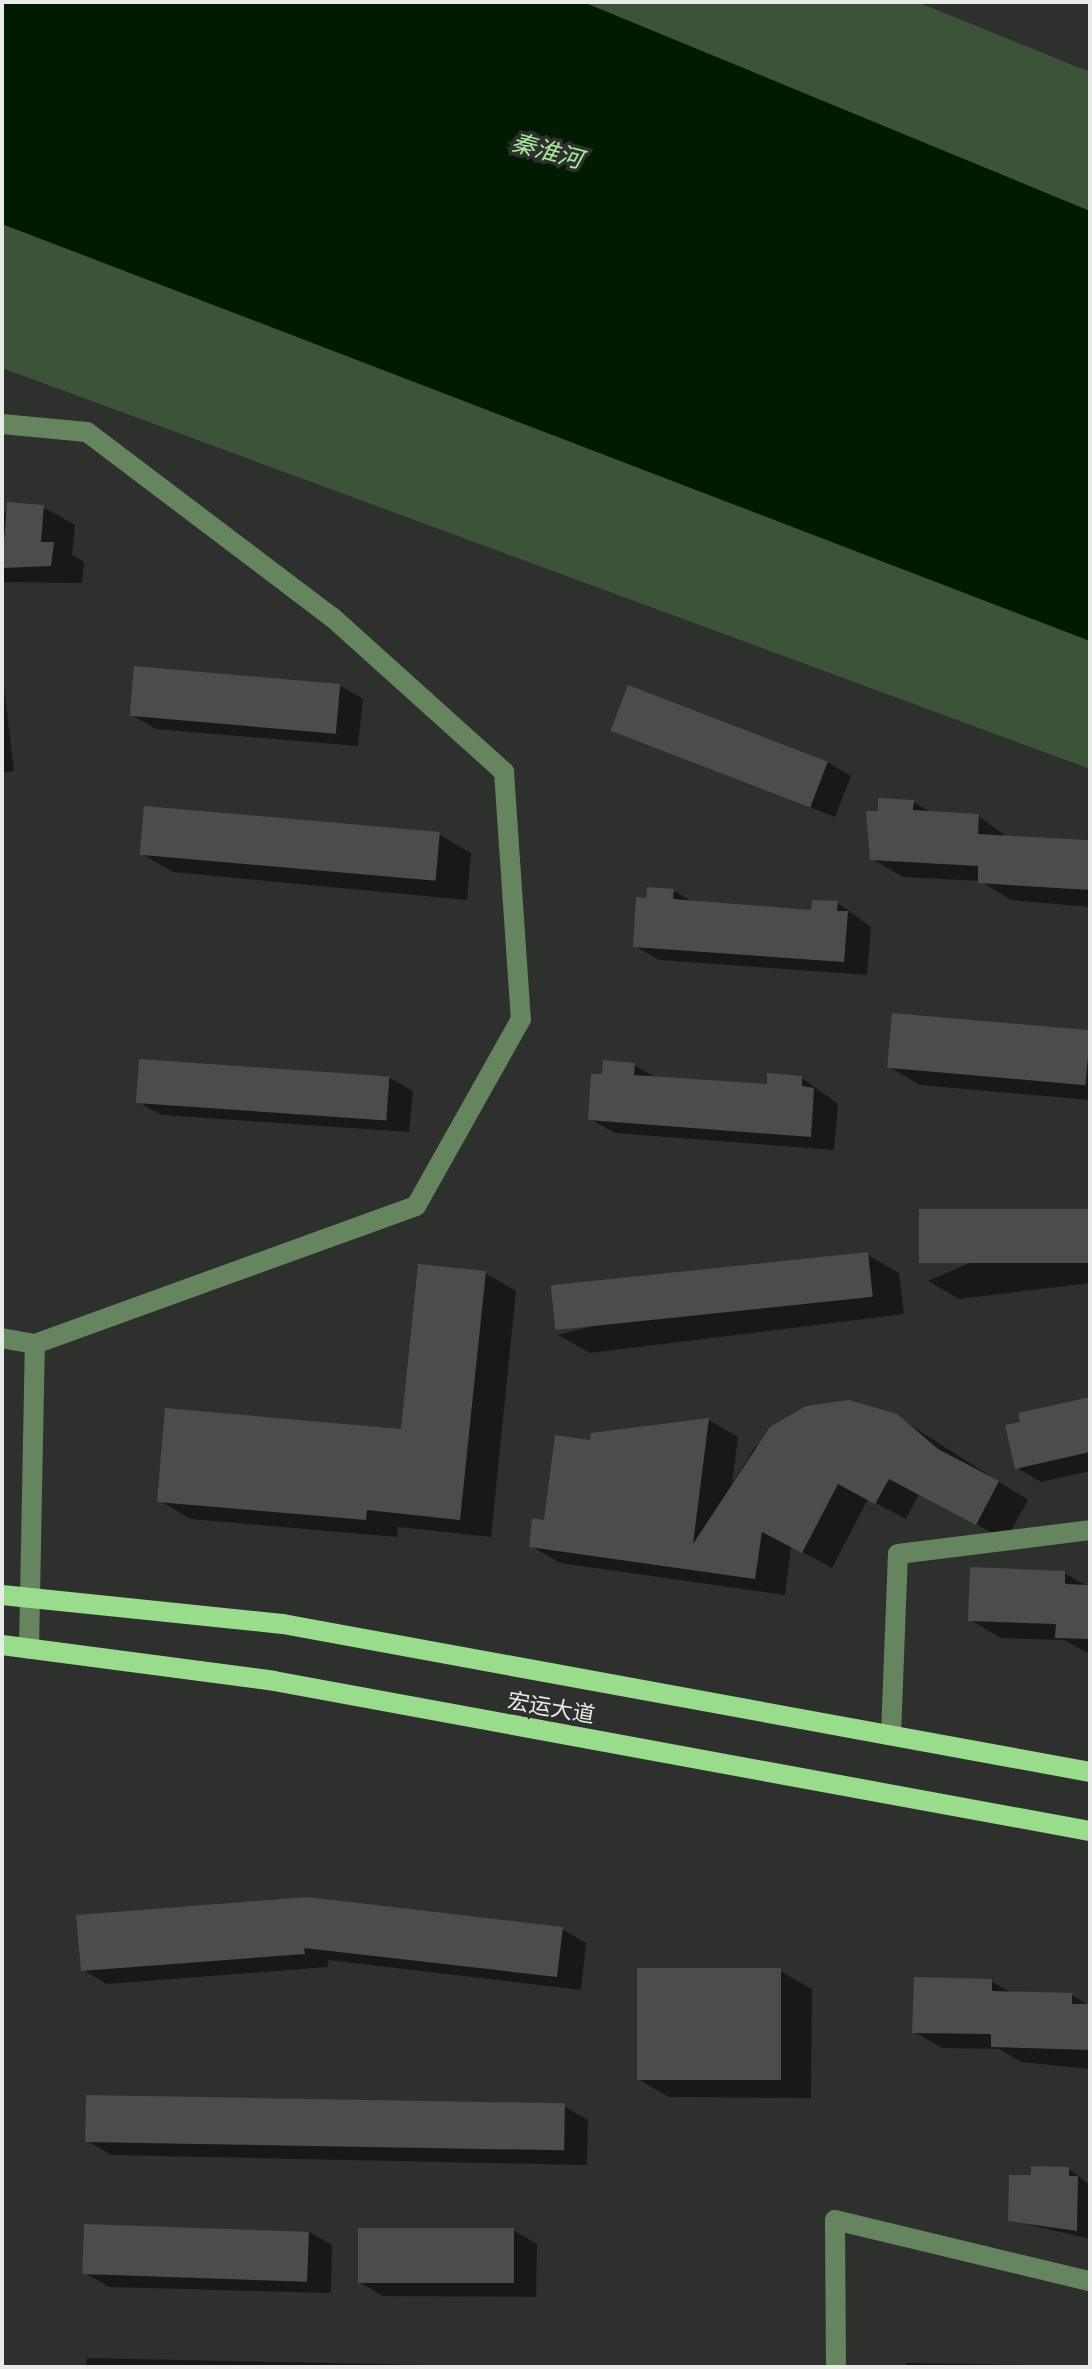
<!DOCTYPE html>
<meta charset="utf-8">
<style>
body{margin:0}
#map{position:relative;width:1092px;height:2369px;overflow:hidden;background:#2d302c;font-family:Poppins,"Noto Sans SC",sans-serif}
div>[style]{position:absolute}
.green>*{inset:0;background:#3b5337}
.water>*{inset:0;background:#001b00}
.shadow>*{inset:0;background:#0007}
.building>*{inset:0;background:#4a4d49;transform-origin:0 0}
.minor>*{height:20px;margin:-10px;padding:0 10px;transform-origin:10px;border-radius:10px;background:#65855f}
.major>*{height:20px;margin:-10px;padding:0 10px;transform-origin:10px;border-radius:10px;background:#98dc8c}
span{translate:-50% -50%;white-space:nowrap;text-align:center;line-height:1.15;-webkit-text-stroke:7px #2d302c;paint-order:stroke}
.street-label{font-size:22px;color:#e9ebe9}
.water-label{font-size:24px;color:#aaea9e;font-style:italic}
.frame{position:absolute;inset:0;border:4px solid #e9ebe9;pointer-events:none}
</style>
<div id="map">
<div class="green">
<i style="clip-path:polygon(2px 2px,917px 2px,1090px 72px,1090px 769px,2px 368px)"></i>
</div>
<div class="water">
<i style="clip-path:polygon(2px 2px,583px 2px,1090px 211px,1090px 641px,2px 224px)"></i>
</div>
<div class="shadow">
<i style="clip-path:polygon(43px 507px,75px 525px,72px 555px,84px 562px,82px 583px,2px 582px,2px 513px)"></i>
<i style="clip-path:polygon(2px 671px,14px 771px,2px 773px)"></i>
<i style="clip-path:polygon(339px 685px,363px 699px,358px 746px,156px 729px,132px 715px)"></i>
<i style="clip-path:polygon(613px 730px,827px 762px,851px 776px,835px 817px)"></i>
<i style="clip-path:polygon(913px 802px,932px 813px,978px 816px,1009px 838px,1090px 844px,1090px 907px,1011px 900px,980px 881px,903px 877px,872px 859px,880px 814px)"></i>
<i style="clip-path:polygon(440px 835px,471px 853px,467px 900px,173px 872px,142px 854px)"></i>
<i style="clip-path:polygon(674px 891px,695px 903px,812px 912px,814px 902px,838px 903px,871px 927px,867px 975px,659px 960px,635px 946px,648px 900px)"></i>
<i style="clip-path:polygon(1090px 1032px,1090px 1100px,920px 1085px,889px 1067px)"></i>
<i style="clip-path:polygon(634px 1065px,658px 1079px,769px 1086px,802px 1078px,838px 1104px,834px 1150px,615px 1133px,590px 1119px,604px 1077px)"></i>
<i style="clip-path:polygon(388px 1077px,413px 1091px,409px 1132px,162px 1115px,138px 1102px)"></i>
<i style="clip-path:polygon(1090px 1211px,1090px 1283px,959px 1299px,928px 1281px)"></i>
<i style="clip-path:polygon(868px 1255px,899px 1273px,904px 1314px,590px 1353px,558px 1335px)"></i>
<i style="clip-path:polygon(485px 1273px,516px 1291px,491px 1537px,398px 1527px,397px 1537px,190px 1519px,159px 1500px,403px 1431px)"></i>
<i style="clip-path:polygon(1090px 1399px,1090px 1471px,1041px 1482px,1017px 1468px)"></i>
<i style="clip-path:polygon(807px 1408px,896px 1416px,1028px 1500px,1006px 1540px,919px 1494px,906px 1519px,868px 1499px,832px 1568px,791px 1546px,785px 1595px,560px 1563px,531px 1546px,591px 1442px,709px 1420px,738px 1437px,732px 1484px,755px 1447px)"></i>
<i style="clip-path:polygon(1064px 1573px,1090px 1587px,1090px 1654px,1064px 1640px,1001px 1638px,970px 1620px)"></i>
<i style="clip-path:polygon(78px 1917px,562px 1929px,586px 1943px,581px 1990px,328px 1960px,328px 1967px,107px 1984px,83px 1970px)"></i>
<i style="clip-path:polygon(780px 1971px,812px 1989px,811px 2098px,669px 2097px,638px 2079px)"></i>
<i style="clip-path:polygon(991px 1981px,1013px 1994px,1072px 1995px,1090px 2006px,1090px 2069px,1021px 2062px,999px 2049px,942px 2048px,914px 2032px)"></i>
<i style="clip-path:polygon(564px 2106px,588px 2120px,587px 2165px,111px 2155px,87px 2141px)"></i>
<i style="clip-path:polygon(1069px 2169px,1090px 2185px,1090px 2239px,1010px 2220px,1033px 2177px)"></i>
<i style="clip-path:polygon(513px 2230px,537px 2244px,536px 2297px,383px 2296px,359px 2282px)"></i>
<i style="clip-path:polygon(308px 2231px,332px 2245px,331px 2293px,109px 2287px,85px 2273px)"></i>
<i style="clip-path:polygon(87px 2358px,428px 2365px,431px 2367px,86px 2367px)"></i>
<i style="clip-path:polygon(906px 2363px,1090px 2366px,1090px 2367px,906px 2367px)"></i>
</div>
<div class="building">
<i style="clip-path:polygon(7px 502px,44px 505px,41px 542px,54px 542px,51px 566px,2px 568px)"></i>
<i style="left:134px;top:666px;width:207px;height:50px;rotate:5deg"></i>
<i style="left:628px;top:685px;width:214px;height:49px;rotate:21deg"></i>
<i style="clip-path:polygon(878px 798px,914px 800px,913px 810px,979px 814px,978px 834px,1088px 840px,1090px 890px,978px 883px,978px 866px,870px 860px,866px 811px,878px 811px)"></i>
<i style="left:144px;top:806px;width:297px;height:49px;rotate:5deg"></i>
<i style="clip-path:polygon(647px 887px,674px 889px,673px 899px,811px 910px,812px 900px,838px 901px,837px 911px,848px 911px,844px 962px,633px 947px,636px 897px,646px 898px)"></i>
<i style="left:892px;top:1013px;width:199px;height:55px;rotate:5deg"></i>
<i style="left:139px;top:1059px;width:251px;height:44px;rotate:4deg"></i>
<i style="clip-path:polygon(603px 1060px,635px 1063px,634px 1075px,767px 1084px,767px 1073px,802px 1076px,802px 1086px,814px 1088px,811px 1137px,588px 1120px,591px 1074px,602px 1074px)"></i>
<i style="left:1090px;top:1209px;width:54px;height:171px;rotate:90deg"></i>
<i style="left:868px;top:1252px;width:45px;height:319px;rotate:84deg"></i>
<i style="clip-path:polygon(418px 1264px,486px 1271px,460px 1520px,367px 1510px,366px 1520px,157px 1502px,165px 1408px,401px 1429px)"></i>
<i style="clip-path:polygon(1090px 1397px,1090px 1452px,1015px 1469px,1005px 1425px,1020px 1422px,1018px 1413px)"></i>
<i style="clip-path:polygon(849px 1400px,897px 1414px,938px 1449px,999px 1481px,976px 1525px,889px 1479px,875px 1504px,838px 1484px,802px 1553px,762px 1532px,755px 1579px,529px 1547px,532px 1518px,544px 1520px,555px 1435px,590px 1440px,591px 1433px,709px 1418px,693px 1544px,770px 1427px,806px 1406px)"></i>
<i style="clip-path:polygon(970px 1567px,1065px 1571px,1065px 1584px,1090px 1585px,1090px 1639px,1055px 1638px,1056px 1624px,968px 1621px)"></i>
<i style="clip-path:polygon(307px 1897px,563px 1927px,557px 1977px,304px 1948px,305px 1954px,81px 1971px,76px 1915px)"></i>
<i style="left:637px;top:1968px;width:144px;height:112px"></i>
<i style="clip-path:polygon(914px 1977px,992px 1979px,992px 1991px,1072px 1993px,1072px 2004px,1090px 2004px,1090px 2050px,991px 2047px,991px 2034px,912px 2033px)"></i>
<i style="left:86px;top:2095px;width:479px;height:47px;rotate:1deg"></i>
<i style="clip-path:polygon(1031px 2166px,1069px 2167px,1069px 2176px,1078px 2176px,1077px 2231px,1008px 2221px,1009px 2175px,1031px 2175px)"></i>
<i style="left:84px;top:2224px;width:225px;height:50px;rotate:2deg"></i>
<i style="left:358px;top:2228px;width:156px;height:55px"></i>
</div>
<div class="minor">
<i style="left:2px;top:424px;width:85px;rotate:5.4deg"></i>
<i style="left:87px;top:432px;width:307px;rotate:37.1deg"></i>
<i style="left:332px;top:617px;width:232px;rotate:42deg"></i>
<i style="left:504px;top:772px;width:248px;rotate:86.1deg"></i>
<i style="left:521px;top:1019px;width:214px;rotate:119.3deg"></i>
<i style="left:416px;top:1206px;width:405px;rotate:160.1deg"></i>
<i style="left:35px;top:1344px;width:34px;rotate:-170deg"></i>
<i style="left:29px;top:1649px;width:305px;rotate:-88.9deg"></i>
<i style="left:891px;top:1735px;width:181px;rotate:-87.8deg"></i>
<i style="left:898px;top:1554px;width:193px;rotate:-7.1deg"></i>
<i style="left:836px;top:2367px;width:147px;rotate:-90.4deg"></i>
<i style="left:835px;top:2220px;width:262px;rotate:13.5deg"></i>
</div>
<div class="major">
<i style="left:2px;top:1595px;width:282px;rotate:5.9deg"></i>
<i style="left:283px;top:1624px;width:820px;rotate:10.39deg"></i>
<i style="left:2px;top:1645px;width:274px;rotate:7.5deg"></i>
<i style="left:274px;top:1681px;width:830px;rotate:10.42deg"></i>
</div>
<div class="street-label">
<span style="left:551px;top:1708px;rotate:10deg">宏运大道</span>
</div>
<div class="water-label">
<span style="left:547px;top:151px;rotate:15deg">秦淮河</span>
</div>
<div class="frame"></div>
</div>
